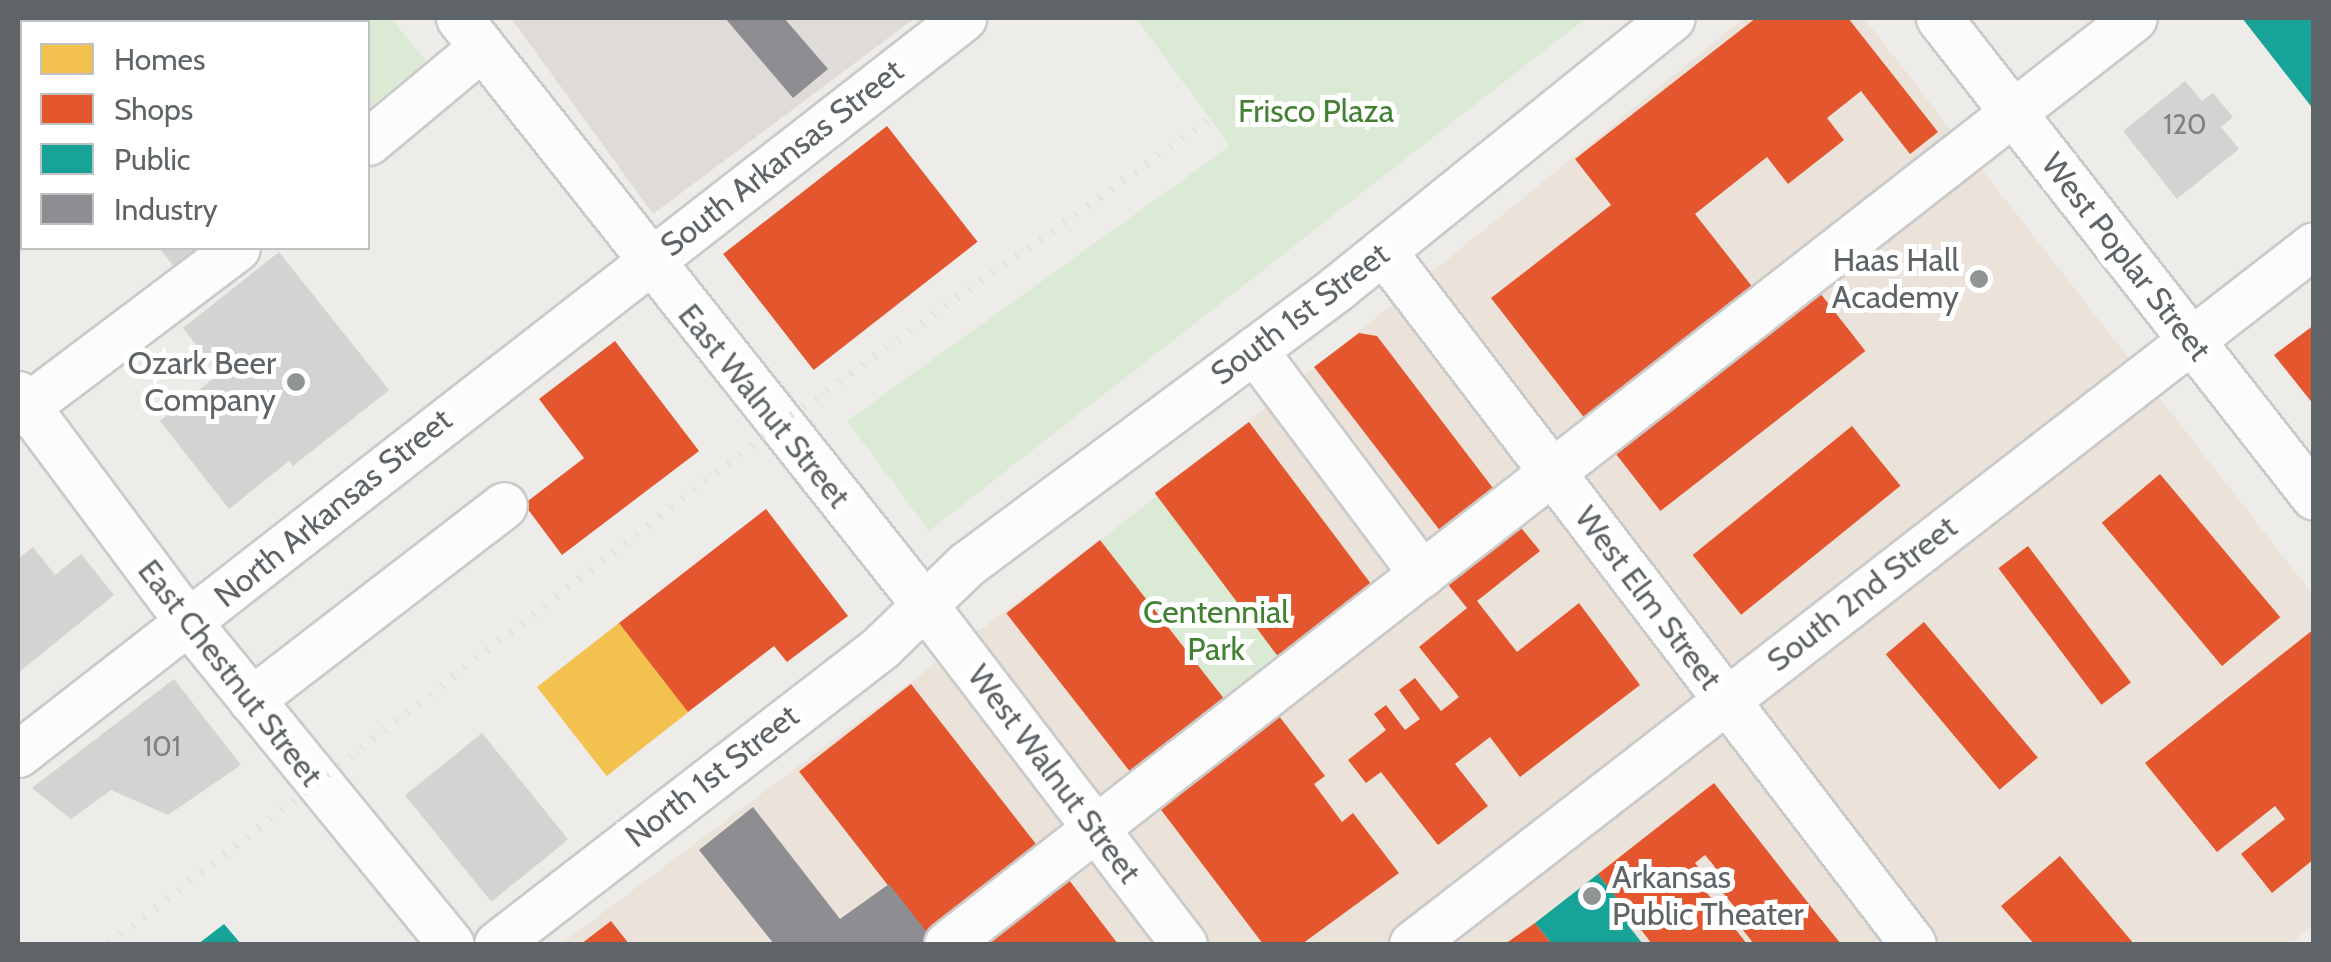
<!DOCTYPE html>
<style>
body{margin:0}
#map{position:relative;width:2331px;height:962px;overflow:hidden;background:#eeece9;font-family:Cabin,sans-serif}
div>[style]{position:absolute}
.commercial>*{inset:0;background:#ebe3d9}
.industrial>*{inset:0;background:#dedbd9}
.green>*{inset:0;background:#dbead4;transform-origin:0 0}
.homes>*{inset:0;background:#f2c14e;transform-origin:0 0}
.shops>*{inset:0;background:#e4572e;transform-origin:0 0}
.public>*{inset:0;background:#17a398}
.industry>*{inset:0;background:#8d8d92}
.building>*{inset:0;background:#d5d3d2;transform-origin:0 0}
.roads{filter:drop-shadow(2px 0 #cacaca) drop-shadow(-2px 0 #cacaca) drop-shadow(0 2px #cacaca) drop-shadow(0 -2px #cacaca)}
.minor>*{height:45px;margin:-22.5px;padding:0 22.5px;transform-origin:22.5px;border-radius:22.5px;background:#fcfcfc}
.rail>*{height:8px;margin-top:-4px;transform-origin:0;background:repeating-linear-gradient(90deg,#e3e3e2 0 2.5px,transparent 0 14.5px)}
.dots>*{width:28px;height:28px;translate:-50% -50%;box-sizing:border-box;border:5px solid #fff;border-radius:50%}
span{translate:-50% -50%;white-space:nowrap;text-align:center;line-height:1.15;-webkit-text-stroke:10px #fff;paint-order:stroke}
.number-label{font-size:28px;color:#7d8183}
.number-label span{-webkit-text-stroke-width:0}
.park-label{font-size:32px;color:#428133}
.street-label{font-size:32px;color:#5e6467}
.poi-label{font-size:32px;color:#5e6467}
.right{translate:-100% -50%;text-align:right}
.left{translate:0 -50%;text-align:left}
.frame{position:absolute;inset:0;border:20px solid #5e6467;pointer-events:none}
.legend{position:absolute;left:20px;top:20px;width:350px;height:230px;box-sizing:border-box;background:#fff;border:2px solid #bfc1c2;margin:0;padding:12px 18px;list-style:none;font-size:30px;color:#5e6467}
.legend li{display:flex;align-items:center;gap:20px;height:50px}
.legend b{width:50px;border:2px solid #bfc1c2}
</style>
<div id="map">
<div class="commercial">
<i style="clip-path:polygon(1744px 18px,1864px 18px,2313px 595px,2313px 925px,2290px 944px,561px 944px,1100px 540px,1231px 707px,1286px 664px,1157px 496px)"></i>
</div>
<div class="industrial">
<i style="clip-path:polygon(511px 18px,915px 18px,653px 214px)"></i>
</div>
<div class="green">
<i style="clip-path:polygon(96px 18px,391px 18px,426px 61px,368px 109px,368px 22px,90px 22px)"></i>
<i style="clip-path:polygon(1136px 18px,1586px 18px,929px 531px,847px 421px,1230px 146px)"></i>
<i style="left:1157px;top:496px;width:212px;height:72px;rotate:52deg"></i>
</div>
<div class="homes">
<i style="left:619px;top:623px;width:113px;height:104px;rotate:52deg"></i>
</div>
<div class="shops">
<i style="clip-path:polygon(1756px 18px,1848px 18px,1938px 132px,1910px 154px,1861px 91px,1827px 118px,1844px 140px,1788px 184px,1767px 157px,1695px 214px,1754px 289px,1586px 420px,1491px 298px,1611px 205px,1575px 159px)"></i>
<i style="left:887px;top:126px;width:147px;height:208px;rotate:52deg"></i>
<i style="left:1813px;top:284px;width:85px;height:260px;rotate:52deg"></i>
<i style="clip-path:polygon(2314px 325px,2314px 405px,2274px 355px)"></i>
<i style="clip-path:polygon(1359px 333px,1377px 336px,1502px 500px,1448px 541px,1314px 367px)"></i>
<i style="clip-path:polygon(615px 341px,699px 451px,562px 555px,524px 504px,584px 458px,539px 399px)"></i>
<i style="left:1249px;top:422px;width:216px;height:118px;rotate:53deg"></i>
<i style="left:1852px;top:426px;width:77px;height:205px;rotate:51deg"></i>
<i style="left:2160px;top:474px;width:187px;height:76px;rotate:50deg"></i>
<i style="clip-path:polygon(766px 509px,848px 616px,787px 662px,774px 646px,688px 712px,619px 623px)"></i>
<i style="clip-path:polygon(1515px 520px,1540px 551px,1477px 601px,1517px 652px,1579px 603px,1640px 685px,1520px 777px,1490px 737px,1455px 764px,1488px 806px,1438px 845px,1381px 772px,1366px 783px,1348px 760px,1386px 730px,1374px 714px,1386px 705px,1405px 730px,1420px 719px,1399px 690px,1415px 678px,1441px 711px,1459px 697px,1419px 647px,1467px 608px,1442px 577px)"></i>
<i style="left:1100px;top:540px;width:213px;height:119px;rotate:52deg"></i>
<i style="left:2028px;top:546px;width:171px;height:37px;rotate:53deg"></i>
<i style="left:1924px;top:622px;width:177px;height:50px;rotate:50deg"></i>
<i style="clip-path:polygon(2314px 629px,2314px 859px,2272px 893px,2241px 854px,2285px 819px,2275px 806px,2217px 852px,2145px 763px)"></i>
<i style="left:911px;top:684px;width:216px;height:142px;rotate:52deg"></i>
<i style="clip-path:polygon(1269px 703px,1325px 776px,1314px 784px,1342px 822px,1353px 813px,1399px 873px,1302px 944px,1263px 944px,1149px 794px)"></i>
<i style="clip-path:polygon(1714px 783px,1816px 913px,1841px 944px,1754px 944px,1735px 920px,1741px 915px,1707px 873px,1715px 867px,1705px 855px,1695px 863px,1703px 873px,1696px 879px,1747px 944px,1652px 944px,1598px 874px)"></i>
<i style="clip-path:polygon(2060px 856px,2134px 944px,2034px 944px,2001px 906px)"></i>
<i style="clip-path:polygon(1066px 876px,1118px 944px,978px 944px)"></i>
<i style="clip-path:polygon(611px 921px,629px 944px,581px 944px)"></i>
<i style="clip-path:polygon(1535px 923px,1552px 944px,1505px 944px)"></i>
</div>
<div class="public">
<i style="clip-path:polygon(2242px 18px,2314px 18px,2314px 110px)"></i>
<i style="clip-path:polygon(1598px 874px,1632px 918px,1627px 924px,1643px 944px,1552px 944px,1535px 923px)"></i>
<i style="clip-path:polygon(224px 924px,241px 944px,198px 944px)"></i>
</div>
<div class="industry">
<i style="clip-path:polygon(725px 18px,784px 18px,828px 69px,793px 98px)"></i>
<i style="clip-path:polygon(753px 807px,840px 919px,889px 884px,933px 940px,927px 944px,774px 944px,699px 850px)"></i>
</div>
<div class="building">
<i style="clip-path:polygon(2185px 81px,2202px 101px,2213px 93px,2233px 117px,2221px 127px,2239px 149px,2177px 199px,2123px 131px)"></i>
<i style="clip-path:polygon(159px 248px,204px 248px,176px 269px)"></i>
<i style="clip-path:polygon(279px 252px,389px 390px,293px 466px,289px 461px,229px 509px,160px 421px,219px 374px,183px 328px)"></i>
<i style="clip-path:polygon(33px 547px,55px 575px,81px 554px,114px 595px,18px 673px,18px 559px)"></i>
<i style="clip-path:polygon(174px 679px,241px 765px,168px 815px,111px 790px,71px 819px,32px 788px)"></i>
<i style="left:482px;top:733px;width:137px;height:99px;rotate:51deg"></i>
</div>
<div class="roads">
<div class="minor">
<i style="left:459px;top:18px;width:748px;rotate:51.57deg"></i>
<i style="left:924px;top:604px;width:428px;rotate:52.6deg"></i>
<i style="left:1939px;top:18px;width:608px;rotate:51.94deg"></i>
<i style="left:42px;top:22px;width:7px;rotate:-34deg"></i>
<i style="left:368px;top:142px;width:148px;rotate:-39.8deg"></i>
<i style="left:1383px;top:251px;width:872px;rotate:52.59deg"></i>
<i style="left:1254px;top:350px;width:280px;rotate:53.1deg"></i>
<i style="left:18px;top:394px;width:286px;rotate:53.3deg"></i>
<i style="left:189px;top:623px;width:414px;rotate:50.8deg"></i>
<i style="left:18px;top:413px;width:274px;rotate:-37deg"></i>
<i style="left:251px;top:700px;width:319px;rotate:-37.6deg"></i>
<i style="left:18px;top:754px;width:1198px;rotate:-37.91deg"></i>
<i style="left:497px;top:944px;width:487px;rotate:-37.7deg"></i>
<i style="left:882px;top:646px;width:118px;rotate:-44deg"></i>
<i style="left:967px;top:564px;width:462px;rotate:-36.7deg"></i>
<i style="left:1337px;top:288px;width:430px;rotate:-38.9deg"></i>
<i style="left:947px;top:944px;width:1505px;rotate:-37.96deg"></i>
<i style="left:1412px;top:944px;width:1141px;rotate:-37.77deg"></i>
</div>
</div>
<div class="rail">
<i style="left:109px;top:944px;width:848px;rotate:-37.82deg"></i>
<i style="left:779px;top:424px;width:703px;rotate:-35.27deg"></i>
</div>
<div class="dots">
<i style="left:1979px;top:279px;background:#909494"></i>
<i style="left:296px;top:382px;background:#909494"></i>
<i style="left:1592px;top:896px;background:#909494"></i>
</div>
<div class="number-label">
<span style="left:2185px;top:124px">120</span>
<span style="left:162px;top:746px">101</span>
</div>
<div class="park-label">
<span style="left:1316px;top:111px">Frisco Plaza</span>
<span style="left:1216px;top:631px">Centennial<br>Park</span>
</div>
<div class="street-label">
<span style="left:782px;top:158px;rotate:-38deg">South Arkansas Street</span>
<span style="left:2126px;top:257px;rotate:52deg">West Poplar Street</span>
<span style="left:1300px;top:314px;rotate:-37deg">South 1st Street</span>
<span style="left:764px;top:406px;rotate:51deg">East Walnut Street</span>
<span style="left:333px;top:508px;rotate:-39deg">North Arkansas Street</span>
<span style="left:1862px;top:594px;rotate:-38deg">South 2nd Street</span>
<span style="left:1648px;top:598px;rotate:53deg">West Elm Street</span>
<span style="left:230px;top:673px;rotate:52deg">East Chestnut Street</span>
<span style="left:1054px;top:774px;rotate:53deg">West Walnut Street</span>
<span style="left:712px;top:776px;rotate:-38deg">North 1st Street</span>
</div>
<div class="poi-label">
<span class="right" style="left:1959px;top:279px">Haas Hall<br>Academy</span>
<span class="right" style="left:276px;top:382px">Ozark Beer<br>Company</span>
<span class="left" style="left:1612px;top:896px">Arkansas<br>Public Theater</span>
</div>
<div class="frame"></div>
<ul class="legend">
<li><b style="height:28px;background:#f2c14e"></b>Homes</li>
<li><b style="height:28px;background:#e4572e"></b>Shops</li>
<li><b style="height:28px;background:#17a398"></b>Public</li>
<li><b style="height:28px;background:#8d8d92"></b>Industry</li>
</ul>
</div>
